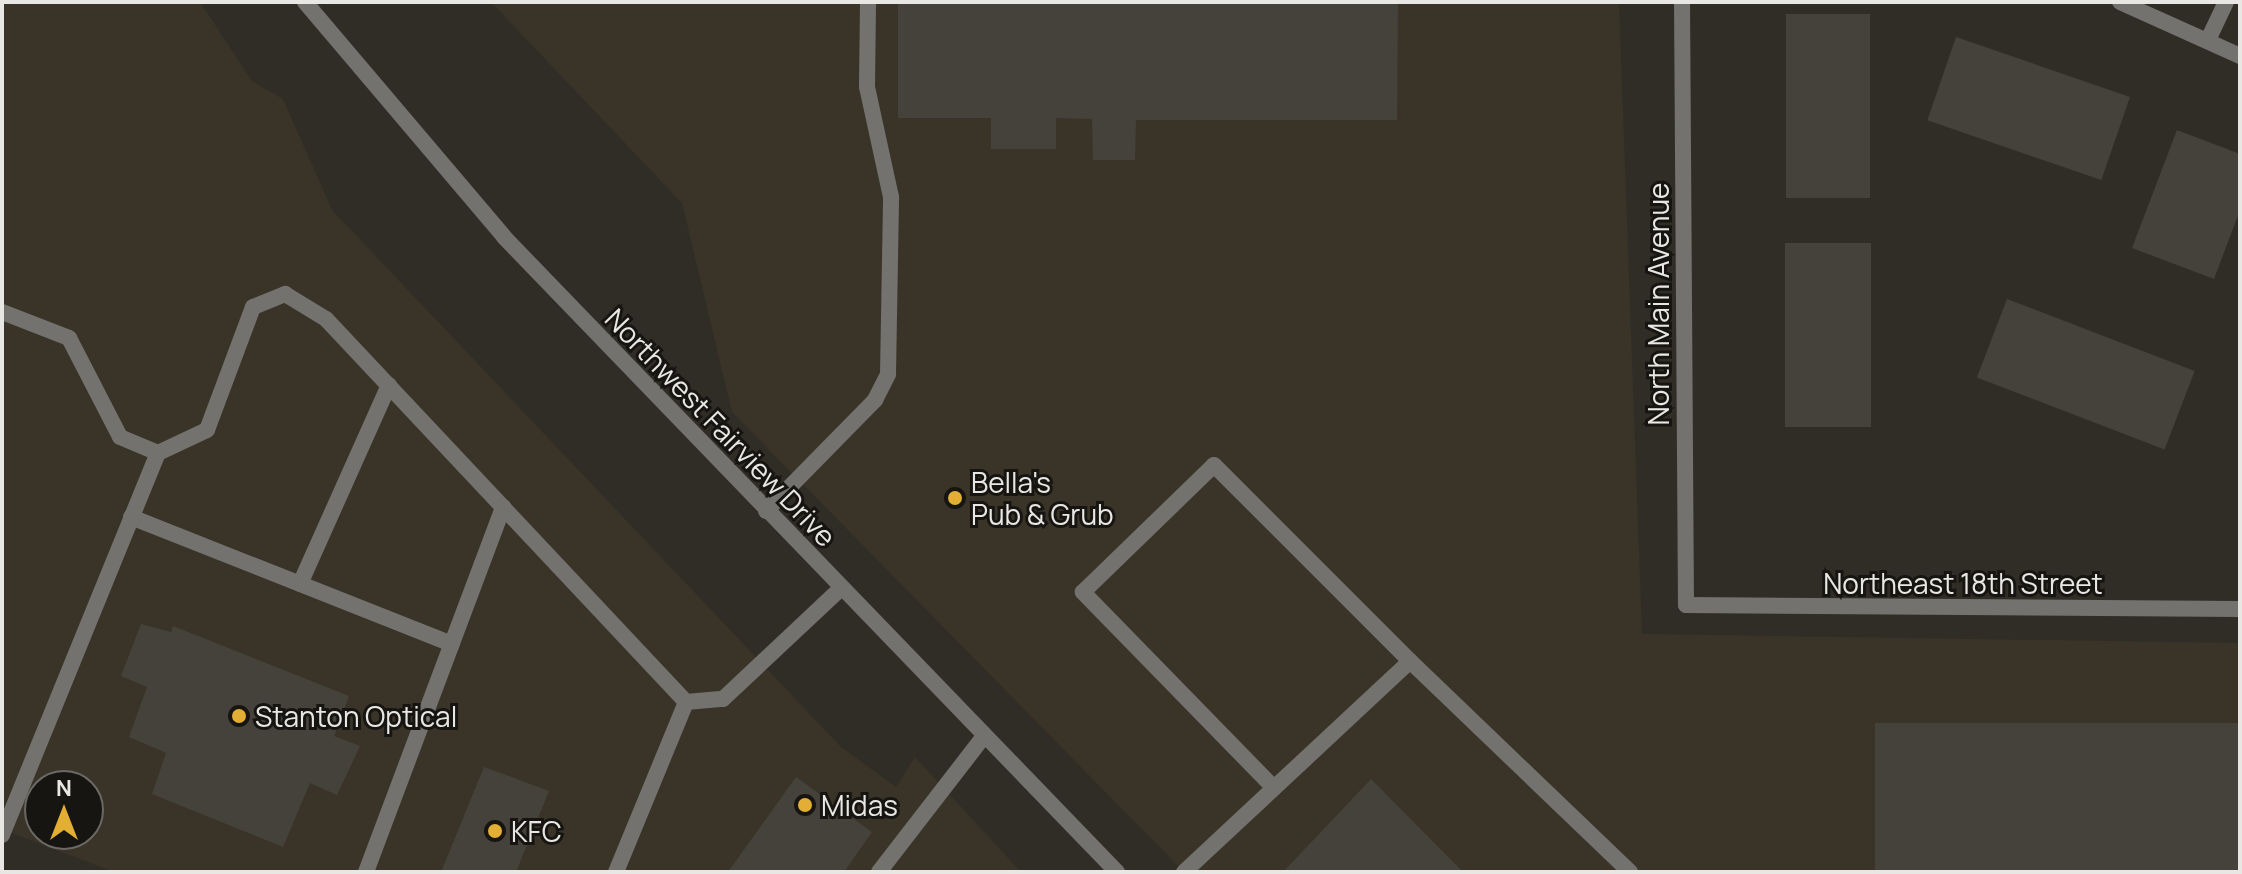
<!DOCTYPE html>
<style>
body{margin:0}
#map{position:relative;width:2242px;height:874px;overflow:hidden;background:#302d27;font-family:Manrope,sans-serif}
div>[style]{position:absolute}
.built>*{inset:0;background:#3a3428}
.building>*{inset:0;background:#45423b;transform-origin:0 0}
.service>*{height:16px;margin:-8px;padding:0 8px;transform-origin:8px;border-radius:8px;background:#73726f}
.minor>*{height:16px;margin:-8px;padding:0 8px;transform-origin:8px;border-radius:8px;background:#73726f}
.tertiary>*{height:16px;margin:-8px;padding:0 8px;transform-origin:8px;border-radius:8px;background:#73726f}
.dots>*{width:22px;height:22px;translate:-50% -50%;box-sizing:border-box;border:4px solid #171512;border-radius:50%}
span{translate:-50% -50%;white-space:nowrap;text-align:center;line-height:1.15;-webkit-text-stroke:6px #171512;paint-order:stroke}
.street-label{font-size:28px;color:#e9e7e3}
.poi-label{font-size:28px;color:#e9e7e3}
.left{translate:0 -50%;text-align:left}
.frame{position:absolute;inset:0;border:4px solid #e9e7e3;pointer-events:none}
.north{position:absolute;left:24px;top:770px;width:80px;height:80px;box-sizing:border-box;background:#171512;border:2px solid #6b6966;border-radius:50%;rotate:0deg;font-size:22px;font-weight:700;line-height:32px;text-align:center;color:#e9e7e3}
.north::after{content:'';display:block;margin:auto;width:28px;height:36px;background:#e3ae34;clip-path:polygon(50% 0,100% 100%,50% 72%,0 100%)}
</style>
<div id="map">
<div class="built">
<i style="clip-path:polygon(evenodd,2px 2px,200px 2px,252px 81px,283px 99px,332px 210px,841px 747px,896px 787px,915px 757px,1021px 872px,114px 872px,2px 829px,2px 2px,40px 786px,88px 786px,88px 834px,40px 834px,40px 786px)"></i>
<i style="clip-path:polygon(491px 2px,1619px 2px,1642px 634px,2240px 643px,2240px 872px,1184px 872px,732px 412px,682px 203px)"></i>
</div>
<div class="building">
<i style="clip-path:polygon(898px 2px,1398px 2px,1397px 120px,1136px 120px,1135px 160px,1093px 160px,1092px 119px,1056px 118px,1056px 149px,991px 149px,991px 118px,898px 118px)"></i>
<i style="left:1786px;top:14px;width:84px;height:184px"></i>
<i style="left:1956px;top:37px;width:184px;height:88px;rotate:19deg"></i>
<i style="clip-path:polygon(2177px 130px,2240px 154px,2240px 210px,2214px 279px,2132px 248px)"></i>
<i style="left:1785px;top:243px;width:86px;height:184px"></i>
<i style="left:2007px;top:299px;width:201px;height:84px;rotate:21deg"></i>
<i style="clip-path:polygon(141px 624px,171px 632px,173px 626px,349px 696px,334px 736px,360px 746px,337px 795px,310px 783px,283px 847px,152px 794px,166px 753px,129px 737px,147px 687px,121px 676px)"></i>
<i style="left:1875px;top:723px;width:365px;height:149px"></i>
<i style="clip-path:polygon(484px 767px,549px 791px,516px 872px,441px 872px)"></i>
<i style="clip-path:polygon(796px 777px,872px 832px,844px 872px,728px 872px)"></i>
<i style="clip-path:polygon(1371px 779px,1463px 872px,1283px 872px)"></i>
</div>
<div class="service">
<i style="left:2px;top:312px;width:72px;rotate:21.2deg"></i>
<i style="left:69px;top:338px;width:111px;rotate:62.7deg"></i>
<i style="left:120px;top:437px;width:41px;rotate:22.8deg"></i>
<i style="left:158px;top:453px;width:54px;rotate:-25.1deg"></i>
<i style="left:207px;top:430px;width:131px;rotate:-69.5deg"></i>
<i style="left:253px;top:307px;width:35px;rotate:-22deg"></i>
<i style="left:285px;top:294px;width:48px;rotate:31.4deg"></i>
<i style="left:326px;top:319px;width:526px;rotate:46.77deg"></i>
<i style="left:686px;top:702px;width:37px;rotate:-5deg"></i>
<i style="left:723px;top:699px;width:162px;rotate:-43.2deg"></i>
<i style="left:766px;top:511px;width:156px;rotate:-45.5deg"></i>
<i style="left:875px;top:400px;width:29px;rotate:-63deg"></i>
<i style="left:888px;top:374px;width:177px;rotate:-89deg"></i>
<i style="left:891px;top:197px;width:113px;rotate:-102.3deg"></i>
<i style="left:867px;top:87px;width:85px;rotate:-89.3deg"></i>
<i style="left:131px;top:517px;width:345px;rotate:21.6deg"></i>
<i style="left:300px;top:584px;width:218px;rotate:-65.9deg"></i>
<i style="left:1274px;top:788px;width:274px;rotate:-134.3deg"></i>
<i style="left:1083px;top:592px;width:182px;rotate:-44.1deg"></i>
<i style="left:1214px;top:465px;width:277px;rotate:45deg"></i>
<i style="left:2px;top:835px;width:413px;rotate:-67.8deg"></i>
<i style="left:366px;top:872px;width:390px;rotate:-69.4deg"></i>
<i style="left:616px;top:872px;width:184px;rotate:-67.6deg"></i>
<i style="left:879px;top:872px;width:172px;rotate:-52.3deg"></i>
<i style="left:1184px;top:872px;width:309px;rotate:-43deg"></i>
<i style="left:1410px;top:661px;width:305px;rotate:43.8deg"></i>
</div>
<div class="minor">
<i style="left:1682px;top:2px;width:603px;rotate:89.62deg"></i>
<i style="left:1686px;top:605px;width:554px;rotate:0.41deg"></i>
<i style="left:2120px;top:2px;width:132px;rotate:24.2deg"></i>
<i style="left:2208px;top:40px;width:42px;rotate:-64.7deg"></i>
</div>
<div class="tertiary">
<i style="left:305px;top:2px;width:308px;rotate:49.7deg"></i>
<i style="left:504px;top:237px;width:883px;rotate:46.01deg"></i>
</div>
<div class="dots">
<i style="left:955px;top:498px;background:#e3ae34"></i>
<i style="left:239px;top:716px;background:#e3ae34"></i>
<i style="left:805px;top:805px;background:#e3ae34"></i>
<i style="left:495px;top:831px;background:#e3ae34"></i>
</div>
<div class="street-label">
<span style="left:1658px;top:304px;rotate:-90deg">North Main Avenue</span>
<span style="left:721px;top:427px;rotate:46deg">Northwest Fairview Drive</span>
<span style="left:1963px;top:583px">Northeast 18th Street</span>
</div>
<div class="poi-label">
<span class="left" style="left:971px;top:498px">Bella's<br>Pub &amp; Grub</span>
<span class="left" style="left:255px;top:716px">Stanton Optical</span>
<span class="left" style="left:821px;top:805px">Midas</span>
<span class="left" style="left:511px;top:831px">KFC</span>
</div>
<div class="frame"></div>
<div class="north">N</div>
</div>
